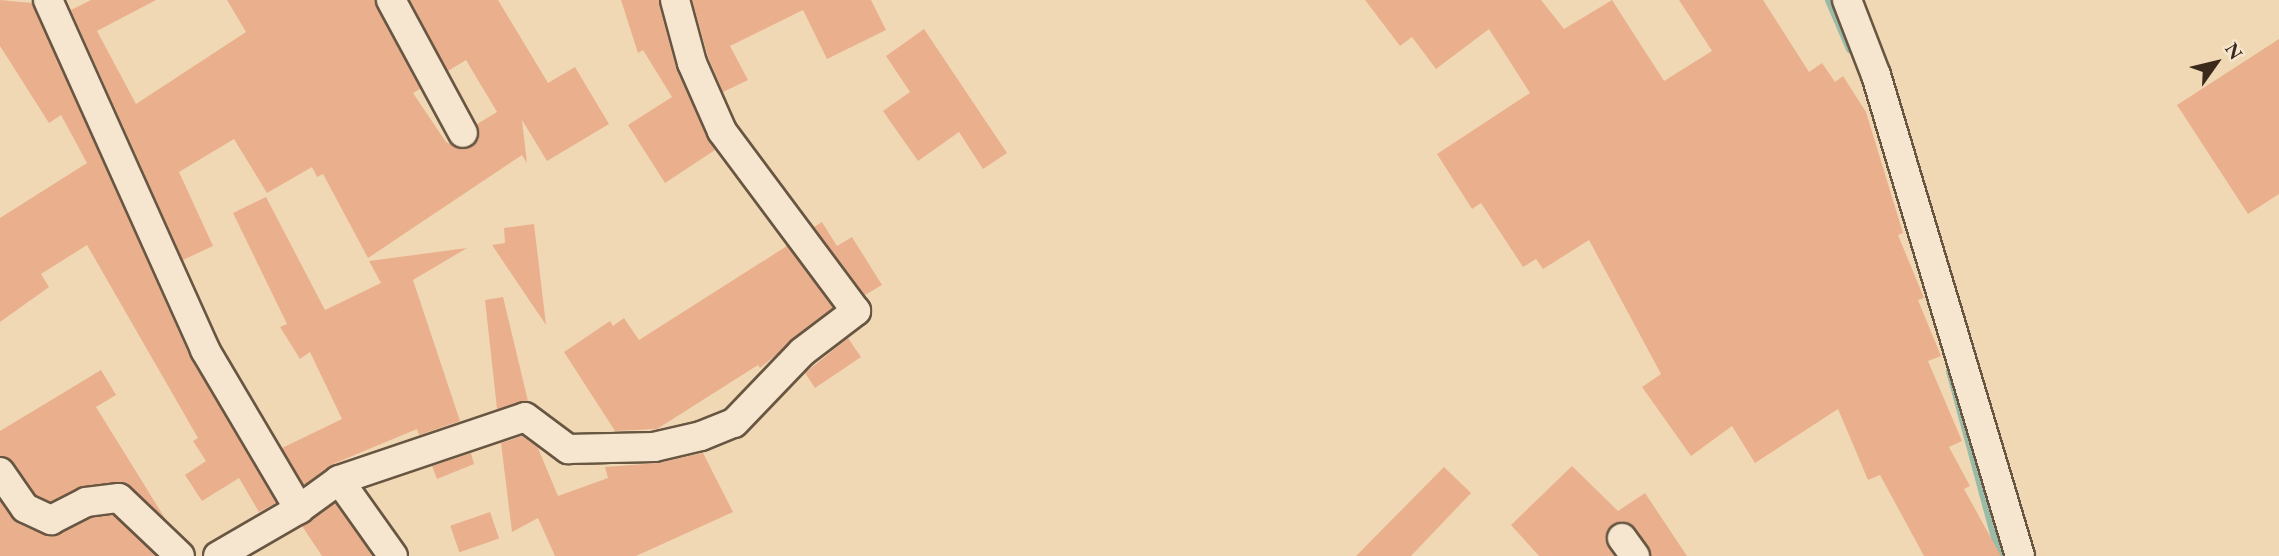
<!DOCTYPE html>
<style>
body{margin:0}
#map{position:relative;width:2279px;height:556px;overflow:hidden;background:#f1d8b5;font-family:"EB Garamond",serif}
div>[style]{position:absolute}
.stream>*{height:10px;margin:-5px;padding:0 5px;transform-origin:5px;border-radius:5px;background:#9bbba9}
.building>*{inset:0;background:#eab08d;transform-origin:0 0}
.roads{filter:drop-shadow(2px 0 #685642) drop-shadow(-2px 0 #685642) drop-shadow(0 2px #685642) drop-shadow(0 -2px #685642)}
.minor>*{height:28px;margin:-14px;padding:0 14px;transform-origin:14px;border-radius:14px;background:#f6e6cf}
span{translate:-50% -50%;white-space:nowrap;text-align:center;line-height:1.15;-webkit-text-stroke:7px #f6e6cf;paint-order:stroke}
.north{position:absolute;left:2181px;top:28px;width:70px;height:70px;-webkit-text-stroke:5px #f6e6cf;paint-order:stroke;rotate:56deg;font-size:19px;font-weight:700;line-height:28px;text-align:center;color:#3b2a1b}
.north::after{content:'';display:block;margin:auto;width:24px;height:32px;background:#3b2a1b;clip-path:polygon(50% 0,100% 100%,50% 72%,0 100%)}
</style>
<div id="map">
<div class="stream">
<i style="left:1830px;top:0;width:53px;rotate:66.8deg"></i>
<i style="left:1951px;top:371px;width:192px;rotate:74.9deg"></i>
</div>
<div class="building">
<i style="clip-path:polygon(0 0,32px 3px,190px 357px,276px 503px,259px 512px,239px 478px,202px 501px,185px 475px,206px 461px,193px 441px,198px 438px,87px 245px,41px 274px,49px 287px,0 322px,0 218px,87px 163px,61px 115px,49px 123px,0 46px)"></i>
<i style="clip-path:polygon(91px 0,156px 0,97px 31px,136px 104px,246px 32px,227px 0,374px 0,420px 89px,413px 93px,446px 142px,463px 150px,477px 141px,477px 124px,497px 112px,466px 60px,448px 71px,410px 0,498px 0,548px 83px,575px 67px,609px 124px,547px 161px,522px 120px,527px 163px,522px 155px,368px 258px,323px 174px,317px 177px,312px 167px,267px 193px,234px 139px,179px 172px,213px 246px,183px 260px,71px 10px)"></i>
<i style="clip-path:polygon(621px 0,659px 0,677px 70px,715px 150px,665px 183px,628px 125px,672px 97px,643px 50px,638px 53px)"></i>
<i style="clip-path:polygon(692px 0,871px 0,886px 30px,827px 59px,803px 10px,730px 46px,748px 80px,723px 92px,708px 57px)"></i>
<i style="clip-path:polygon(1365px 0,1541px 0,1564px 29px,1612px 0,1664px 81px,1712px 51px,1679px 0,1763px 0,1809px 72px,1822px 63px,1835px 82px,1843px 76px,1866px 112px,1903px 233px,1898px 235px,1924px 298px,1918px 300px,1941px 356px,1928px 361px,1962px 441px,1949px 447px,1970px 486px,1964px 489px,2001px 556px,1924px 556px,1880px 475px,1868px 480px,1838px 409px,1755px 463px,1732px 426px,1691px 456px,1642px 387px,1661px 374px,1589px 240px,1543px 269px,1536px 259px,1523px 267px,1481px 203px,1472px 209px,1437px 154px,1530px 93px,1489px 29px,1436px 69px,1412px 37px,1400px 46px)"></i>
<i style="clip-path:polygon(924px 29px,1007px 153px,983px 169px,959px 132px,918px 161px,883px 111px,910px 92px,886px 56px)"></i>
<i style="clip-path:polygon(2279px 39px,2279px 194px,2248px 214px,2177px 105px)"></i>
<i style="clip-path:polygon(266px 197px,325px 310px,381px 283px,369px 261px,467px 248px,413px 280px,460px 421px,419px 435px,417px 429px,333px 464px,304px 485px,282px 448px,342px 419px,310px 352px,300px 359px,280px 327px,287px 324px,233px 213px)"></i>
<i style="clip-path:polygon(822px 222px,837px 246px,852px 237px,882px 285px,865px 295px,814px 227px)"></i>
<i style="clip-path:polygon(534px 224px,546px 325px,492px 245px,505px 243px,504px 228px)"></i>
<i style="clip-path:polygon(787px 246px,833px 308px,760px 368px,758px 365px,657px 429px,615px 431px,564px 352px,610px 321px,613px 326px,624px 318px,639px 340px)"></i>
<i style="clip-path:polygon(503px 297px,528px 401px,497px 409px,485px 300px)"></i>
<i style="clip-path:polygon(848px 338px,861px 357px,815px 388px,805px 373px)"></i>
<i style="clip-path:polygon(101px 370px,116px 395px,96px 407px,166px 520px,124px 482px,84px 486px,51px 502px,36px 495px,13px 462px,0 456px,0 431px)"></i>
<i style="clip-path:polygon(522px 436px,538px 448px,558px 496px,608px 478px,605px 467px,658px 463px,703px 453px,733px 512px,636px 556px,555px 556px,538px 518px,512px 532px,501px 443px)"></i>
<i style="clip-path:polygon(471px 453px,474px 464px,437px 479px,432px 466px)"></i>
<i style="clip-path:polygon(1572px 466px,1618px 511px,1645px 493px,1687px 556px,1651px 556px,1635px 528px,1621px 521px,1607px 532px,1606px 540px,1614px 556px,1539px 556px,1511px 525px)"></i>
<i style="clip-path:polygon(1444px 467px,1471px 493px,1411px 556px,1356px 556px)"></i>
<i style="clip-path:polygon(0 501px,17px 523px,51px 537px,91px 518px,113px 515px,156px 556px,0 556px)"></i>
<i style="clip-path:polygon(335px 503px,373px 556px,322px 556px,302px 526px)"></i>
<i style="left:490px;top:512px;width:28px;height:42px;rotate:71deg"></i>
</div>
<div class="roads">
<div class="minor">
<i style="left:48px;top:0;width:384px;rotate:65.8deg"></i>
<i style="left:205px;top:350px;width:185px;rotate:59.4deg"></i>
<i style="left:391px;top:0;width:151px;rotate:61.6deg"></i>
<i style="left:1847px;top:0;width:80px;rotate:68.9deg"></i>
<i style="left:1876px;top:75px;width:502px;rotate:73.33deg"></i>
<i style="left:0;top:472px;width:44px;rotate:55.2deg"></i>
<i style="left:25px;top:508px;width:29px;rotate:25deg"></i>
<i style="left:51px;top:520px;width:39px;rotate:-27deg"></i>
<i style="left:86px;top:502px;width:33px;rotate:-7deg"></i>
<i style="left:119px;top:498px;width:84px;rotate:43.6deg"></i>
<i style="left:339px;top:480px;width:93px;rotate:54.6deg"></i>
<i style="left:1622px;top:538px;width:22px;rotate:54deg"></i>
<i style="left:218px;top:556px;width:94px;rotate:-30.1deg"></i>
<i style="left:299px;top:509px;width:49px;rotate:-35.9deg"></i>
<i style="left:339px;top:480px;width:196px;rotate:-18.7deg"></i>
<i style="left:525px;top:417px;width:54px;rotate:36.7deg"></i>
<i style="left:568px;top:449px;width:86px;rotate:-1.3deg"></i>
<i style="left:654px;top:447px;width:48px;rotate:-13.2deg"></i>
<i style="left:701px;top:436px;width:35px;rotate:-22deg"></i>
<i style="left:734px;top:423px;width:98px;rotate:-46.2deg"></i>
<i style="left:802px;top:352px;width:68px;rotate:-37.2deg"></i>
<i style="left:856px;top:311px;width:224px;rotate:-126.7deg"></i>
<i style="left:722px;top:131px;width:74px;rotate:-113.8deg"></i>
<i style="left:692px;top:63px;width:65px;rotate:-105.1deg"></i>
</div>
</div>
<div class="north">N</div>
</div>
